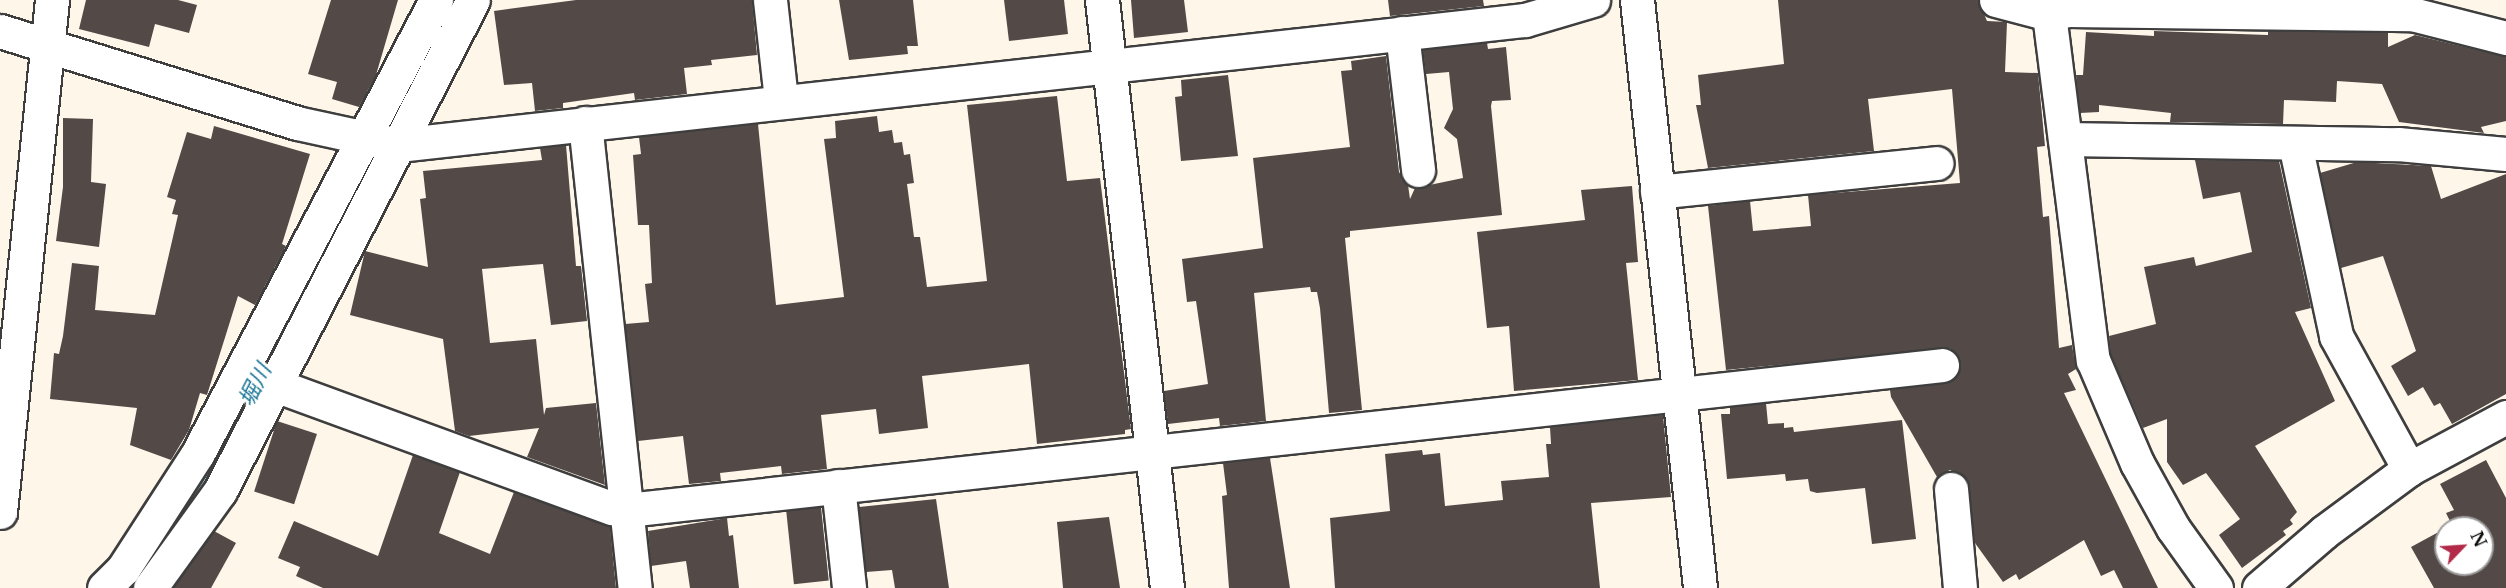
<!DOCTYPE html>
<meta charset="utf-8">
<style>
body{margin:0}
#map{position:relative;width:2506px;height:588px;overflow:hidden;background:#fef6e9;font-family:"Libre Baskerville","Noto Sans JP",serif}
div>[style]{position:absolute}
.river>*{height:66px;margin:-33px;padding:0 33px;transform-origin:33px;border-radius:33px;background:#b0e5f3}
.building>*{inset:0;background:#534a48;transform-origin:0 0}
.roads{filter:drop-shadow(2px 0 #3e3e3e) drop-shadow(-2px 0 #3e3e3e) drop-shadow(0 2px #3e3e3e) drop-shadow(0 -2px #3e3e3e)}
.minor>*{height:33px;margin:-16.5px;padding:0 16.5px;transform-origin:16.5px;border-radius:16.5px;background:#fff}
span{translate:-50% -50%;white-space:nowrap;text-align:center;line-height:1.15;-webkit-text-stroke:6px #fff;paint-order:stroke}
.water-label{font-size:22px;color:#1b7595;font-style:italic}
.north{position:absolute;left:2434px;top:516px;width:60px;height:60px;box-sizing:border-box;background:#fff;border:2px solid #9d9d9d;border-radius:50%;rotate:65deg;font-size:16px;font-weight:700;line-height:24px;text-align:center;color:#0b0b0b}
.north::after{content:'';display:block;margin:auto;width:21px;height:27px;background:#b32a48;clip-path:polygon(50% 0,100% 100%,50% 72%,0 100%)}
</style>
<div id="map">
<div class="river">
<i style="left:397px;top:111px;width:125px;rotate:-62.4deg"></i>
<i style="left:127px;top:588px;width:30px;rotate:-50deg"></i>
<i style="left:146px;top:565px;width:168px;rotate:-58.1deg"></i>
<i style="left:235px;top:422px;width:283px;rotate:-62.6deg"></i>
</div>
<div class="building">
<i style="clip-path:polygon(86px 0,178px 0,197px 5px,189px 33px,155px 24px,149px 47px,79px 29px)"></i>
<i style="clip-path:polygon(331px 0,398px 0,376px 75px,359px 107px,332px 99px,337px 82px,308px 74px)"></i>
<i style="clip-path:polygon(576px 0,752px 0,757px 55px,711px 60px,712px 65px,684px 68px,687px 94px,635px 100px,634px 93px,563px 103px,563px 108px,535px 111px,532px 83px,504px 85px,494px 11px)"></i>
<i style="clip-path:polygon(839px 0,913px 0,918px 46px,907px 46px,908px 54px,849px 60px)"></i>
<i style="clip-path:polygon(1004px 0,1064px 0,1068px 34px,1009px 41px)"></i>
<i style="clip-path:polygon(1131px 0,1184px 0,1188px 32px,1134px 38px)"></i>
<i style="clip-path:polygon(1388px 0,1483px 0,1484px 6px,1390px 16px)"></i>
<i style="clip-path:polygon(1778px 0,1978px 0,1987px 21px,2007px 22px,2005px 72px,2038px 73px,2045px 146px,2037px 147px,2043px 217px,2049px 216px,2059px 348px,2072px 345px,2076px 369px,2068px 374px,2076px 390px,2064px 393px,2158px 588px,2123px 588px,2114px 570px,2101px 576px,2084px 540px,2019px 580px,2016px 574px,2003px 582px,1975px 543px,1967px 479px,1950px 470px,1937px 477px,1891px 397px,1890px 390px,1954px 380px,1960px 362px,1950px 348px,1726px 370px,1708px 206px,1750px 201px,1753px 231px,1811px 226px,1808px 195px,1960px 183px,1952px 89px,1868px 99px,1874px 151px,1708px 168px,1696px 105px,1701px 105px,1698px 75px,1784px 64px)"></i>
<i style="clip-path:polygon(2154px 31px,2268px 35px,2268px 31px,2388px 32px,2388px 47px,2415px 35px,2506px 57px,2506px 121px,2481px 127px,2484px 133px,2399px 122px,2382px 84px,2337px 81px,2336px 102px,2284px 100px,2283px 124px,2170px 122px,2171px 113px,2099px 105px,2099px 112px,2080px 113px,2076px 75px,2083px 75px,2086px 32px,2154px 36px)"></i>
<i style="clip-path:polygon(1487px 43px,1488px 49px,1506px 47px,1511px 100px,1492px 101px,1491px 106px,1502px 215px,1350px 231px,1350px 237px,1345px 238px,1362px 410px,1329px 413px,1320px 308px,1317px 292px,1311px 292px,1310px 287px,1254px 293px,1266px 421px,1220px 426px,1219px 418px,1168px 424px,1164px 391px,1208px 384px,1196px 301px,1187px 302px,1182px 259px,1263px 248px,1253px 158px,1350px 147px,1341px 71px,1352px 70px,1351px 61px,1386px 56px,1399px 172px,1408px 185px,1410px 199px,1415px 188px,1463px 178px,1457px 139px,1444px 128px,1453px 109px,1449px 72px,1426px 74px,1423px 50px)"></i>
<i style="clip-path:polygon(1228px 75px,1238px 156px,1181px 161px,1175px 97px,1182px 96px,1181px 80px)"></i>
<i style="clip-path:polygon(1057px 96px,1067px 181px,1100px 178px,1131px 429px,1125px 430px,1125px 434px,1037px 444px,1029px 364px,922px 376px,928px 428px,879px 434px,876px 409px,821px 415px,827px 469px,782px 474px,781px 466px,720px 473px,721px 481px,689px 484px,683px 436px,638px 441px,625px 324px,649px 322px,645px 284px,652px 283px,649px 225px,638px 225px,633px 155px,641px 154px,639px 137px,758px 124px,776px 305px,844px 297px,824px 139px,836px 138px,835px 121px,877px 116px,879px 132px,892px 130px,894px 143px,902px 142px,904px 155px,910px 154px,914px 183px,907px 184px,914px 237px,920px 237px,927px 287px,987px 281px,967px 105px)"></i>
<i style="clip-path:polygon(63px 118px,93px 119px,91px 182px,106px 184px,99px 247px,56px 241px,63px 187px)"></i>
<i style="clip-path:polygon(214px 126px,310px 154px,282px 244px,286px 246px,255px 305px,238px 296px,207px 395px,200px 393px,189px 430px,171px 460px,130px 445px,137px 408px,50px 399px,54px 353px,59px 354px,63px 336px,72px 263px,99px 266px,95px 310px,155px 315px,178px 215px,172px 214px,176px 200px,167px 197px,187px 132px,211px 139px)"></i>
<i style="clip-path:polygon(566px 145px,576px 266px,581px 266px,587px 321px,551px 325px,543px 264px,482px 269px,490px 343px,536px 339px,544px 415px,546px 408px,596px 403px,605px 485px,527px 457px,539px 428px,469px 436px,455px 431px,443px 339px,350px 315px,365px 251px,428px 267px,420px 199px,426px 198px,423px 171px,542px 160px,540px 148px)"></i>
<i style="clip-path:polygon(2195px 160px,2279px 161px,2311px 308px,2295px 312px,2335px 401px,2255px 446px,2297px 512px,2290px 520px,2293px 524px,2283px 531px,2286px 535px,2242px 568px,2219px 535px,2240px 519px,2206px 473px,2183px 485px,2167px 462px,2167px 419px,2143px 428px,2111px 355px,2109px 336px,2156px 324px,2144px 267px,2194px 257px,2196px 266px,2252px 252px,2240px 192px,2203px 199px)"></i>
<i style="clip-path:polygon(2357px 162px,2431px 166px,2441px 199px,2506px 174px,2506px 394px,2452px 424px,2440px 403px,2434px 406px,2423px 387px,2408px 396px,2391px 366px,2416px 351px,2383px 256px,2341px 268px,2320px 173px)"></i>
<i style="clip-path:polygon(1632px 186px,1638px 262px,1626px 263px,1638px 380px,1514px 391px,1509px 326px,1487px 328px,1477px 232px,1585px 220px,1581px 190px)"></i>
<i style="clip-path:polygon(1766px 403px,1768px 424px,1784px 423px,1784px 428px,1793px 427px,1794px 432px,1902px 420px,1916px 539px,1872px 544px,1865px 488px,1817px 493px,1810px 491px,1808px 479px,1786px 481px,1785px 474px,1727px 479px,1721px 414px,1730px 414px,1730px 407px)"></i>
<i style="clip-path:polygon(1663px 415px,1671px 497px,1591px 503px,1600px 588px,1335px 588px,1330px 518px,1390px 511px,1385px 454px,1422px 450px,1423px 455px,1440px 453px,1445px 506px,1503px 500px,1501px 481px,1549px 477px,1546px 444px,1551px 444px,1550px 427px)"></i>
<i style="left:277px;top:421px;width:42px;height:74px;rotate:18deg"></i>
<i style="clip-path:polygon(413px 455px,460px 472px,439px 533px,490px 554px,514px 492px,610px 527px,616px 588px,323px 588px,296px 576px,300px 567px,278px 558px,294px 521px,378px 556px)"></i>
<i style="clip-path:polygon(1270px 458px,1290px 588px,1229px 588px,1222px 496px,1227px 495px,1223px 463px)"></i>
<i style="clip-path:polygon(2486px 460px,2506px 498px,2506px 588px,2434px 588px,2411px 547px,2446px 528px,2446px 564px,2482px 564px,2482px 528px,2447px 528px,2452px 525px,2446px 513px,2454px 510px,2440px 484px)"></i>
<i style="clip-path:polygon(936px 499px,949px 588px,895px 588px,892px 570px,866px 572px,859px 507px)"></i>
<i style="left:821px;top:507px;width:74px;height:35px;rotate:84deg"></i>
<i style="clip-path:polygon(1109px 517px,1120px 588px,1063px 588px,1057px 522px)"></i>
<i style="clip-path:polygon(727px 518px,729px 536px,733px 535px,739px 588px,690px 588px,686px 561px,651px 566px,648px 531px)"></i>
<i style="clip-path:polygon(214px 531px,236px 543px,211px 588px,173px 588px)"></i>
</div>
<div class="roads">
<div class="minor">
<i style="left:770px;top:0;width:101px;rotate:83.7deg"></i>
<i style="left:1102px;top:0;width:592px;rotate:83.69deg"></i>
<i style="left:1637px;top:0;width:591px;rotate:83.88deg"></i>
<i style="left:1996px;top:0;width:55px;rotate:14.8deg"></i>
<i style="left:2049px;top:14px;width:19px;rotate:-12deg"></i>
<i style="left:2068px;top:10px;width:344px;rotate:0.7deg"></i>
<i style="left:2412px;top:14px;width:97px;rotate:14.3deg"></i>
<i style="left:2049px;top:14px;width:349px;rotate:82.8deg"></i>
<i style="left:2093px;top:360px;width:112px;rotate:66.9deg"></i>
<i style="left:2137px;top:463px;width:74px;rotate:61deg"></i>
<i style="left:2173px;top:528px;width:74px;rotate:54.4deg"></i>
<i style="left:0;top:31px;width:311px;rotate:17.2deg"></i>
<i style="left:297px;top:123px;width:103px;rotate:12.3deg"></i>
<i style="left:398px;top:145px;width:1134px;rotate:-6.33deg"></i>
<i style="left:1525px;top:20px;width:71px;rotate:-16.4deg"></i>
<i style="left:1402px;top:33px;width:138px;rotate:83.3deg"></i>
<i style="left:585px;top:123px;width:468px;rotate:83.9deg"></i>
<i style="left:2065px;top:139px;width:333px;rotate:0.9deg"></i>
<i style="left:2398px;top:144px;width:108px;rotate:5.3deg"></i>
<i style="left:2295px;top:144px;width:196px;rotate:77.9deg"></i>
<i style="left:2336px;top:336px;width:152px;rotate:61.2deg"></i>
<i style="left:1657px;top:192px;width:281px;rotate:-5.9deg"></i>
<i style="left:275px;top:385px;width:359px;rotate:20.1deg"></i>
<i style="left:612px;top:508px;width:15px;rotate:8deg"></i>
<i style="left:627px;top:510px;width:1323px;rotate:-6.29deg"></i>
<i style="left:838px;top:486px;width:103px;rotate:83.8deg"></i>
<i style="left:1951px;top:489px;width:99px;rotate:84.8deg"></i>
<i style="left:0;top:512px;width:515px;rotate:-84.2deg"></i>
<i style="left:104px;top:588px;width:27px;rotate:-45deg"></i>
<i style="left:123px;top:569px;width:138px;rotate:-57.1deg"></i>
<i style="left:198px;top:453px;width:512px;rotate:-62.28deg"></i>
<i style="left:150px;top:588px;width:120px;rotate:-54.2deg"></i>
<i style="left:220px;top:491px;width:552px;rotate:-62.74deg"></i>
<i style="left:2259px;top:588px;width:86px;rotate:-40.7deg"></i>
<i style="left:2324px;top:532px;width:106px;rotate:-36.5deg"></i>
<i style="left:2409px;top:469px;width:110px;rotate:-28.2deg"></i>
</div>
</div>
<div class="water-label">
<span style="left:255px;top:385px;rotate:-63deg">堀川</span>
</div>
<div class="north">N</div>
</div>
